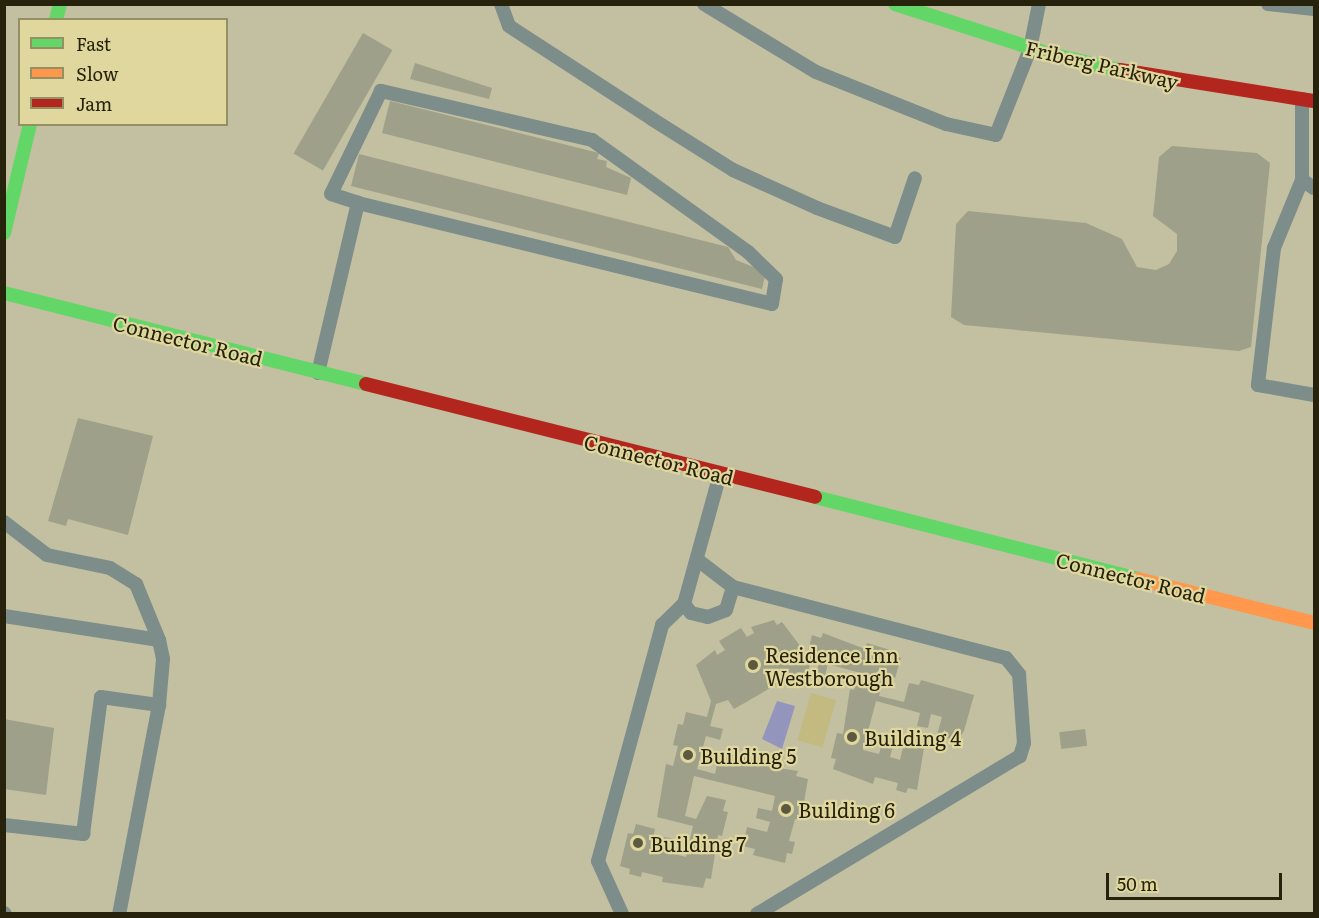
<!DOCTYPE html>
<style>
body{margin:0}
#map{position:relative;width:1319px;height:918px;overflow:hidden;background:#c3bfa1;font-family:Literata,serif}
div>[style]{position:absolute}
.green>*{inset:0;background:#c2ba81;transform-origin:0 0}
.water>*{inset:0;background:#9495bd}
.building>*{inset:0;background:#9fa089;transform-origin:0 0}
.lane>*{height:14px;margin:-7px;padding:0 7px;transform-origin:7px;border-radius:7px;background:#7d8d8a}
.fast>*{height:14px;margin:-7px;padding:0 7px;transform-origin:7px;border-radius:7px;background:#63d668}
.slow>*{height:14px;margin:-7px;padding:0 7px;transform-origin:7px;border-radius:7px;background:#ff974d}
.jam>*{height:14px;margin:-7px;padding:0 7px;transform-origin:7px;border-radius:7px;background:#b3261e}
.dots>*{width:16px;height:16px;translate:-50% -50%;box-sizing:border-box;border:3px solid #dfd79e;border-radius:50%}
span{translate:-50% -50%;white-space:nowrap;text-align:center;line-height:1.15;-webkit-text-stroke:4.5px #dfd79e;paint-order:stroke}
.street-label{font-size:20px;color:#26220c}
.poi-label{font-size:20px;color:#26220c}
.left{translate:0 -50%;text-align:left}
.frame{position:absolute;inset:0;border:6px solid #26220c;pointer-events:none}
.legend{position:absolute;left:18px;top:18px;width:210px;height:108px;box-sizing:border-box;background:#dfd79e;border:2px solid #958f64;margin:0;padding:8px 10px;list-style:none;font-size:18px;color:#26220c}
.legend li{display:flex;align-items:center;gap:12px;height:30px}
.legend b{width:30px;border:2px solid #958f64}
.scale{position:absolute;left:1106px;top:873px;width:176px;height:27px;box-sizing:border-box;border:3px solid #26220c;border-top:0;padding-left:8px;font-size:18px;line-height:21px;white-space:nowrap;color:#26220c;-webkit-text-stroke:4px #dfd79e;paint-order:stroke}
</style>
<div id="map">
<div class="green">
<i style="left:811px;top:693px;width:26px;height:49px;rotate:16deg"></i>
</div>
<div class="water">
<i style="clip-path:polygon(777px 701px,795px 706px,782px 749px,762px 739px)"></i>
</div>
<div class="building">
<i style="left:363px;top:33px;width:34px;height:139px;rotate:30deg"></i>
<i style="clip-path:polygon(415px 63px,492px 88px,489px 99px,410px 79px)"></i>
<i style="clip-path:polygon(390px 101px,599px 153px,597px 159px,607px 161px,606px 167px,631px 178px,627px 195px,382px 133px)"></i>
<i style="clip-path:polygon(1172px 146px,1257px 153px,1270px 163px,1251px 347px,1239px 351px,964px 325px,951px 317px,956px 224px,968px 211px,1086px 223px,1122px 239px,1137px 267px,1156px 270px,1169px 264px,1177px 251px,1177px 234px,1153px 216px,1159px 157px)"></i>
<i style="clip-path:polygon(359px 154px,728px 247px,736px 260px,766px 272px,762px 289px,351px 186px)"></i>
<i style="clip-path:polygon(78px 418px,153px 436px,128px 535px,68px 519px,66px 526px,48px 521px)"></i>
<i style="clip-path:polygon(774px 620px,777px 625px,782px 622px,807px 655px,812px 635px,821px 638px,823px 633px,865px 649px,867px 643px,890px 650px,889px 655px,901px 658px,895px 678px,884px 675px,879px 696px,904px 702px,909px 683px,919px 685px,921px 680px,974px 695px,964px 731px,957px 741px,937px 735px,942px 717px,931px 714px,928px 728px,917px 726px,920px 713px,876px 701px,863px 750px,879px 754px,883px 739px,894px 742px,890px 757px,900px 760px,904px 743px,924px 748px,917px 790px,908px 788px,906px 793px,896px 790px,898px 783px,875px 777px,873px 784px,833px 769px,836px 759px,831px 758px,837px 733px,843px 734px,850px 689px,854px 690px,857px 681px,876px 686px,878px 678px,828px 664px,824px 679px,815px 677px,819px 663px,811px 661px,807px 674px,798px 672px,734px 709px,728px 700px,716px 704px,710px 726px,723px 729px,720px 740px,706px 736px,697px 769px,715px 774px,719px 755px,730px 758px,731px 753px,753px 759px,752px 764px,798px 771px,796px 776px,808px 779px,801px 820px,795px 819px,789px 841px,795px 842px,792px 854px,787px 853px,785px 863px,753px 855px,755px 849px,743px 846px,747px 827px,767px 832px,770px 822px,756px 818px,758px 808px,772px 811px,775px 796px,694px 776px,685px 816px,696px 819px,707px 796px,726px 800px,723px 811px,728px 812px,722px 836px,718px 835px,711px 879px,706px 878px,703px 888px,662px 882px,663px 877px,642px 872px,641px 877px,629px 874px,630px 869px,620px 866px,628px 833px,633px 834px,636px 824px,655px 829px,651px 847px,661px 850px,664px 837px,675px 839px,671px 853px,686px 857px,693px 826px,657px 817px,666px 764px,673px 766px,678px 746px,673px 745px,678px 724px,683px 725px,686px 712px,707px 717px,711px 701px,696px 665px,715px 650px,717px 655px,725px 650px,719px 641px,741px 628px,747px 637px,754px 633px,751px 627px)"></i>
<i style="clip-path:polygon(4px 719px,54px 728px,46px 795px,4px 789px)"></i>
<i style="left:1085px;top:729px;width:17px;height:26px;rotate:83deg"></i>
</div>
<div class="lane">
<i style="left:501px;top:4px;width:23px;rotate:70deg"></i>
<i style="left:509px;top:26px;width:171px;rotate:33deg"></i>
<i style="left:652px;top:119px;width:96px;rotate:32.2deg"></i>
<i style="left:733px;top:170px;width:92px;rotate:24.3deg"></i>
<i style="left:817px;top:208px;width:83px;rotate:20.4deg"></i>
<i style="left:895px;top:237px;width:62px;rotate:-71.3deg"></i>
<i style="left:704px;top:4px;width:131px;rotate:31.3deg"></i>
<i style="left:816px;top:72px;width:140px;rotate:21.8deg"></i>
<i style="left:946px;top:124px;width:51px;rotate:12.4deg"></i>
<i style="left:996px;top:135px;width:92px;rotate:-68.4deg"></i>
<i style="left:1030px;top:49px;width:46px;rotate:-78.7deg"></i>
<i style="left:1268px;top:4px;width:46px;rotate:6.2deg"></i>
<i style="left:1302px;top:99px;width:81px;rotate:90deg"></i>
<i style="left:1302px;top:180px;width:14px;rotate:34deg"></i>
<i style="left:1302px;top:180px;width:74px;rotate:112.4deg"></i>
<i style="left:1274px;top:248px;width:138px;rotate:96.7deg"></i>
<i style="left:1258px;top:385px;width:57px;rotate:10.1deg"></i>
<i style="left:318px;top:373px;width:175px;rotate:-76.8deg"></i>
<i style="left:358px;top:203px;width:426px;rotate:13.7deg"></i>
<i style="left:772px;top:304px;width:25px;rotate:-81deg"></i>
<i style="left:776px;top:279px;width:39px;rotate:-136deg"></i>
<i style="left:748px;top:252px;width:192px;rotate:-144.3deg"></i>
<i style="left:592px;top:140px;width:217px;rotate:-166.9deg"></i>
<i style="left:381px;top:91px;width:114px;rotate:115.9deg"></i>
<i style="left:331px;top:194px;width:28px;rotate:18deg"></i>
<i style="left:4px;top:522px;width:54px;rotate:37.5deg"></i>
<i style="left:47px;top:555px;width:64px;rotate:11.7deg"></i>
<i style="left:110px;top:568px;width:31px;rotate:32deg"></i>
<i style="left:136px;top:584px;width:61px;rotate:67.7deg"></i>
<i style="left:159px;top:640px;width:19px;rotate:78deg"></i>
<i style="left:163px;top:659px;width:46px;rotate:95deg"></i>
<i style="left:159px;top:705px;width:213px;rotate:100.8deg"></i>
<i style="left:699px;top:561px;width:43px;rotate:37.4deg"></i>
<i style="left:733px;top:587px;width:282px;rotate:14.6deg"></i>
<i style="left:1006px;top:658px;width:21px;rotate:51deg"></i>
<i style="left:1019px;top:674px;width:69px;rotate:85.9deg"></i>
<i style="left:1024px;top:743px;width:14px;rotate:107deg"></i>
<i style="left:1020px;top:756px;width:307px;rotate:149deg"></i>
<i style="left:684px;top:604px;width:11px;rotate:52deg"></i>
<i style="left:691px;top:613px;width:17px;rotate:13deg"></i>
<i style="left:708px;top:617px;width:19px;rotate:-21deg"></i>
<i style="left:726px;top:610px;width:24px;rotate:-73deg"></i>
<i style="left:4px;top:616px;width:157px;rotate:8.8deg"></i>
<i style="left:4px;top:825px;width:80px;rotate:6.5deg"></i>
<i style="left:83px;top:834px;width:138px;rotate:-82.5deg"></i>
<i style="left:101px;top:697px;width:59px;rotate:7.9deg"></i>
<i style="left:4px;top:913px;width:1px;rotate:45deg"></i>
<i style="left:622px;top:914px;width:58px;rotate:-114.4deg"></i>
<i style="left:598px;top:861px;width:245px;rotate:-74.8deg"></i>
<i style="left:662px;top:625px;width:30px;rotate:-44deg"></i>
<i style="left:684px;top:604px;width:135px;rotate:-74.5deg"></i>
</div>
<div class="fast">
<i style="left:895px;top:4px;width:163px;rotate:17.9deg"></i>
<i style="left:1050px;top:54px;width:72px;rotate:12.9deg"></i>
<i style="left:56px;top:20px;width:16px;rotate:-76deg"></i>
<i style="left:4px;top:233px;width:112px;rotate:-76.6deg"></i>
<i style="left:4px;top:293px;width:373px;rotate:14.1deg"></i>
<i style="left:815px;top:497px;width:333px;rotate:14.2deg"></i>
</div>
<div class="slow">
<i style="left:1138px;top:579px;width:181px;rotate:14deg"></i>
</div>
<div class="jam">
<i style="left:1120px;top:70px;width:196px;rotate:9.1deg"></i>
<i style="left:366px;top:384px;width:463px;rotate:14.1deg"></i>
</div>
<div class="dots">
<i style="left:753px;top:665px;background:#5d5940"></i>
<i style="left:852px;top:737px;background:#5d5940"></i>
<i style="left:688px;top:755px;background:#5d5940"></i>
<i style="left:786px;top:809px;background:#5d5940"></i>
<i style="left:638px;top:843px;background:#5d5940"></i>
</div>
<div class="street-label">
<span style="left:1102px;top:64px;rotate:13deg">Friberg Parkway</span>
<span style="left:188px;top:340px;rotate:14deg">Connector Road</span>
<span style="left:659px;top:459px;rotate:14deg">Connector Road</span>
<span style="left:1131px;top:577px;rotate:14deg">Connector Road</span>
</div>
<div class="poi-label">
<span class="left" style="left:765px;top:666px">Residence Inn<br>Westborough</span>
<span class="left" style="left:864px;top:737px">Building 4</span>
<span class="left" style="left:700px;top:755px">Building 5</span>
<span class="left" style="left:798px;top:809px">Building 6</span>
<span class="left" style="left:650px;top:843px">Building 7</span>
</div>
<div class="frame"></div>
<ul class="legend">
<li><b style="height:8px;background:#63d668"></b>Fast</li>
<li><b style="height:8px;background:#ff974d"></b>Slow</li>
<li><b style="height:8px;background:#b3261e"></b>Jam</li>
</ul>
<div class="scale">50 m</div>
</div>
